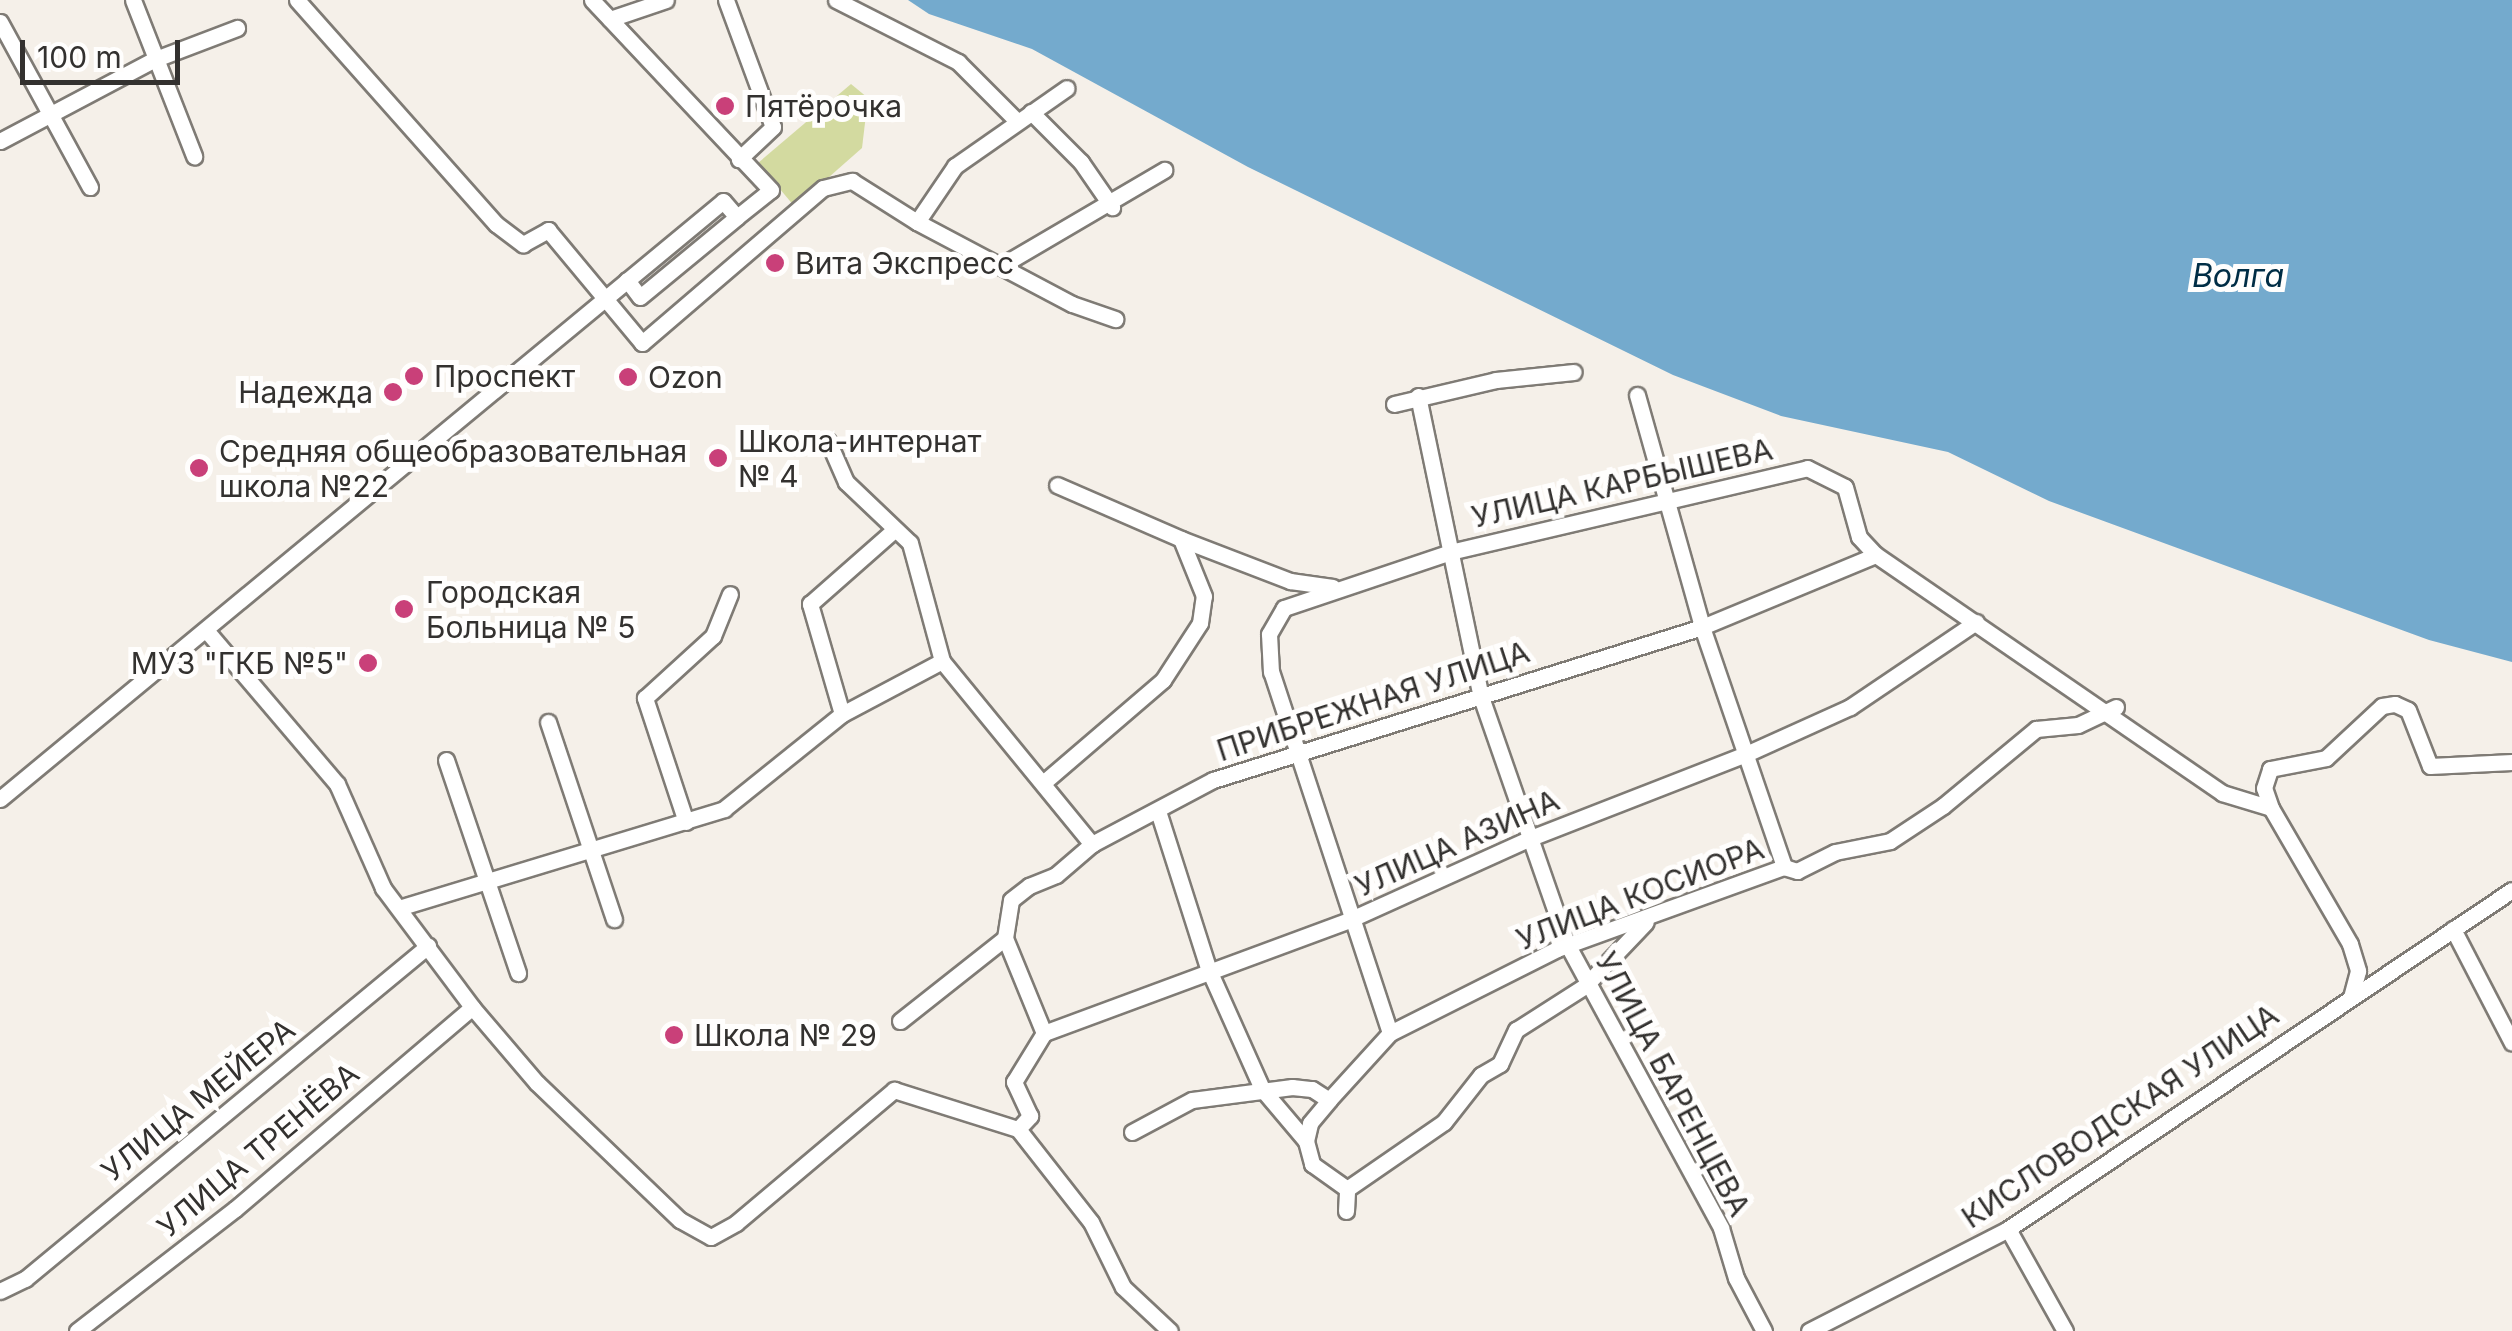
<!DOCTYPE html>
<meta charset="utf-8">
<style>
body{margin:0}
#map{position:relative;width:2512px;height:1331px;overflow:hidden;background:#f5f0e9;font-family:Inter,sans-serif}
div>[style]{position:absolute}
.green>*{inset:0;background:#d3daa0}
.water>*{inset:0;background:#74aacd}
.roads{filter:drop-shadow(2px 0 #7f7b75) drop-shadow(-2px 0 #7f7b75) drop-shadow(0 2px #7f7b75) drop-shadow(0 -2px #7f7b75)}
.minor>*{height:15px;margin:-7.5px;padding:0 7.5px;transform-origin:7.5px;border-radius:7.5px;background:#fff}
.dots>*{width:28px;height:28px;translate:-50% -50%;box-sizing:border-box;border:5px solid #fffefd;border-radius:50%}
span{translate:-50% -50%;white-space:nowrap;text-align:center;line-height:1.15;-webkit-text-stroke:10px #fffefd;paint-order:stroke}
.poi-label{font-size:30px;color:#33312f}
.left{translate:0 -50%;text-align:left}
.right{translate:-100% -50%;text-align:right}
.street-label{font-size:30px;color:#33312f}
.water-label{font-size:32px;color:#002d45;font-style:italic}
.scale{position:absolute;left:20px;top:40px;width:160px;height:45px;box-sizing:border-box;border:5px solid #33312f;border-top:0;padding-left:12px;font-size:30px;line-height:35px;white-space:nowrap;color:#33312f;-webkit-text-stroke:8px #fffefd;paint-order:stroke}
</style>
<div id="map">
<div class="green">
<i style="clip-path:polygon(851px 84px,868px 98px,862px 148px,795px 207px,758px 163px)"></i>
</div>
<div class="water">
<i style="clip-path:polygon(908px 0,2512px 0,2512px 662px,2429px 640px,2049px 501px,1948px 452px,1781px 416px,1673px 375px,1248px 167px,1032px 49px,929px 14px)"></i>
</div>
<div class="roads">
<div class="minor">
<i style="left:133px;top:0;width:168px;rotate:68.6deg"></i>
<i style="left:297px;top:0;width:300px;rotate:48.4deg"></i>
<i style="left:496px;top:224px;width:34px;rotate:37deg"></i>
<i style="left:523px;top:244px;width:29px;rotate:-29deg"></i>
<i style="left:548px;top:230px;width:147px;rotate:50.2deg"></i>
<i style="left:642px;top:343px;width:238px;rotate:-40.6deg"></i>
<i style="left:823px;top:188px;width:30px;rotate:-14deg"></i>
<i style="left:852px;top:181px;width:77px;rotate:32.2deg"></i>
<i style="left:917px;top:222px;width:68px;rotate:-55.8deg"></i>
<i style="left:955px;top:166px;width:136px;rotate:-34.9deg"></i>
<i style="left:726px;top:0;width:135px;rotate:69.7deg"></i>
<i style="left:773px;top:127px;width:47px;rotate:136.7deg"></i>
<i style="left:836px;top:0;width:137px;rotate:26.9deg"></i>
<i style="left:958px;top:62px;width:83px;rotate:45deg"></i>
<i style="left:610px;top:19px;width:59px;rotate:-18.7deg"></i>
<i style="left:0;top:22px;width:188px;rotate:61.4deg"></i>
<i style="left:1031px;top:112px;width:71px;rotate:45deg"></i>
<i style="left:1081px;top:162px;width:55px;rotate:55.4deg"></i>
<i style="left:0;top:141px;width:173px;rotate:-27.9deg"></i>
<i style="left:153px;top:60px;width:90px;rotate:-20.9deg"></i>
<i style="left:917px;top:222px;width:175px;rotate:27.9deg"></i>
<i style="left:1072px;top:304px;width:46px;rotate:19.2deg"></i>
<i style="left:1004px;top:264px;width:186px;rotate:-30.4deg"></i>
<i style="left:627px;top:280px;width:21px;rotate:53deg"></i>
<i style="left:640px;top:297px;width:126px;rotate:-39.5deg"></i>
<i style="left:1637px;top:395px;width:241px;rotate:74.3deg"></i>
<i style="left:1702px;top:627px;width:254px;rotate:71.1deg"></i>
<i style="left:1418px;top:396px;width:304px;rotate:78.2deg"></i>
<i style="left:1480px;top:694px;width:265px;rotate:70.8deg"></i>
<i style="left:1567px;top:944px;width:323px;rotate:61.5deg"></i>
<i style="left:1721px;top:1228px;width:52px;rotate:73.3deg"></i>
<i style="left:1736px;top:1278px;width:60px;rotate:62.2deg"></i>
<i style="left:1394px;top:404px;width:105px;rotate:-13.2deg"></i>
<i style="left:1496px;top:380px;width:78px;rotate:-5.9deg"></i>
<i style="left:828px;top:441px;width:45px;rotate:66.3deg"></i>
<i style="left:846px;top:482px;width:88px;rotate:43.6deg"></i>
<i style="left:910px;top:543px;width:122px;rotate:74.8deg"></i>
<i style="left:942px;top:661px;width:237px;rotate:50.7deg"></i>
<i style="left:1181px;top:539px;width:117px;rotate:21.1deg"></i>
<i style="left:1290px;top:581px;width:43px;rotate:7.9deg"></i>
<i style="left:206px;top:630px;width:202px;rotate:49.6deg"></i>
<i style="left:337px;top:784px;width:114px;rotate:66.1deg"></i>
<i style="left:383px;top:888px;width:149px;rotate:53.2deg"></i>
<i style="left:472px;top:1007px;width:100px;rotate:49.5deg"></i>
<i style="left:537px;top:1083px;width:198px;rotate:43.8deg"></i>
<i style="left:680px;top:1220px;width:35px;rotate:29deg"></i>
<i style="left:711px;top:1237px;width:29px;rotate:-29deg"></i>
<i style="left:736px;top:1223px;width:207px;rotate:-40.1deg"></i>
<i style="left:894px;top:1090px;width:130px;rotate:17.5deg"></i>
<i style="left:1018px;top:1129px;width:118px;rotate:51.9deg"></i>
<i style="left:1091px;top:1222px;width:72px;rotate:63.8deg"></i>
<i style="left:1123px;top:1287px;width:64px;rotate:43.1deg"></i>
<i style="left:842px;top:714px;width:115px;rotate:-106.2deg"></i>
<i style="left:810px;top:604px;width:113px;rotate:-41.4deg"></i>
<i style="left:548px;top:722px;width:208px;rotate:71.5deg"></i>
<i style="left:446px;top:760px;width:225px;rotate:71.3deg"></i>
<i style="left:1043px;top:783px;width:158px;rotate:-40.6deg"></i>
<i style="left:1163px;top:680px;width:68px;rotate:-57deg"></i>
<i style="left:1200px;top:623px;width:27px;rotate:-82deg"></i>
<i style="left:1204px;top:596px;width:61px;rotate:-112deg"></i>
<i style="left:1181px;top:539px;width:135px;rotate:-156.5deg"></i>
<i style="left:0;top:799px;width:938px;rotate:-39.59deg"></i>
<i style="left:723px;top:201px;width:21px;rotate:49deg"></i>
<i style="left:737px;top:217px;width:43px;rotate:-38.5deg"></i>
<i style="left:771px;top:190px;width:261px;rotate:-133.3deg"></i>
<i style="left:2271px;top:808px;width:21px;rotate:-109deg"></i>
<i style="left:2264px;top:788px;width:20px;rotate:-72deg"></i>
<i style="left:2270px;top:769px;width:57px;rotate:-11.1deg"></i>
<i style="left:2326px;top:758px;width:76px;rotate:-42.9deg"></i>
<i style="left:2382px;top:706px;width:13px;rotate:-9deg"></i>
<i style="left:2395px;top:704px;width:14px;rotate:25deg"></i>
<i style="left:2408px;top:710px;width:60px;rotate:68.6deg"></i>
<i style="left:2430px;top:766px;width:82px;rotate:-2.8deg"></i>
<i style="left:1158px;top:811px;width:165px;rotate:72.3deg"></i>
<i style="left:1208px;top:968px;width:133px;rotate:65.9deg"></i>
<i style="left:1262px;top:1089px;width:68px;rotate:49.8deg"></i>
<i style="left:1306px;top:1141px;width:24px;rotate:75deg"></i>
<i style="left:1312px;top:1164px;width:43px;rotate:35.5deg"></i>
<i style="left:686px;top:822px;width:131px;rotate:-108.3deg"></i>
<i style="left:645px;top:698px;width:92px;rotate:-42.4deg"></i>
<i style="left:713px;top:636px;width:45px;rotate:-68deg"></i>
<i style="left:402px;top:907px;width:337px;rotate:-16.9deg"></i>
<i style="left:724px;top:809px;width:151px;rotate:-38.8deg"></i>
<i style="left:842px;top:714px;width:113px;rotate:-27.9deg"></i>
<i style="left:2453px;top:929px;width:128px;rotate:62.6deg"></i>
<i style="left:1005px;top:938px;width:103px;rotate:67.7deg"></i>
<i style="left:900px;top:1021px;width:134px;rotate:-38.3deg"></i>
<i style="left:1005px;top:938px;width:38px;rotate:-81deg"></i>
<i style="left:1011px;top:900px;width:23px;rotate:-38deg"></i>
<i style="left:1029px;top:886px;width:29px;rotate:-22deg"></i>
<i style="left:1056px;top:875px;width:48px;rotate:-40.7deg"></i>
<i style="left:1092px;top:844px;width:137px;rotate:-27.9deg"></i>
<i style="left:1213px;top:780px;width:512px;rotate:-17.37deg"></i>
<i style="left:1702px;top:627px;width:188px;rotate:-22.5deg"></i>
<i style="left:1390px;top:1033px;width:380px;rotate:-108.2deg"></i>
<i style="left:1271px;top:672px;width:38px;rotate:-93deg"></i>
<i style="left:1269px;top:634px;width:30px;rotate:-60deg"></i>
<i style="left:1284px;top:608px;width:175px;rotate:-18.6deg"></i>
<i style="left:1450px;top:552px;width:367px;rotate:-13.2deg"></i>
<i style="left:1807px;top:468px;width:42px;rotate:26.6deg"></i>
<i style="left:1845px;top:487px;width:52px;rotate:74.4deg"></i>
<i style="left:1859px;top:537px;width:25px;rotate:47deg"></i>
<i style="left:1876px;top:555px;width:420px;rotate:34.5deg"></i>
<i style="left:2222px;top:793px;width:51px;rotate:17deg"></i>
<i style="left:2271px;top:808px;width:157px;rotate:59.8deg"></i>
<i style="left:2350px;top:944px;width:28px;rotate:73deg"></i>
<i style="left:2358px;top:971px;width:27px;rotate:105deg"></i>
<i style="left:1018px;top:1129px;width:18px;rotate:-47deg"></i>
<i style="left:1030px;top:1116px;width:38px;rotate:-115deg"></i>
<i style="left:1014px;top:1082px;width:57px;rotate:-58.5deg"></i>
<i style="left:1044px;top:1033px;width:325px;rotate:-20.3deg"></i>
<i style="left:1349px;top:920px;width:196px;rotate:-24.3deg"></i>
<i style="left:1528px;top:839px;width:234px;rotate:-21.3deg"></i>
<i style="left:1746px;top:754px;width:114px;rotate:-24.3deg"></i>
<i style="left:1850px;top:707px;width:152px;rotate:-34deg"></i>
<i style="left:1132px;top:1132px;width:68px;rotate:-28.1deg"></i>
<i style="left:1192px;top:1100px;width:101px;rotate:-7.4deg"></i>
<i style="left:1292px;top:1087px;width:20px;rotate:6deg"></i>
<i style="left:1312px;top:1089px;width:20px;rotate:33deg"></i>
<i style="left:1329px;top:1100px;width:91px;rotate:-47.7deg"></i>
<i style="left:1390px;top:1033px;width:187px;rotate:-26.7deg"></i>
<i style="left:1557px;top:949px;width:241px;rotate:-19.9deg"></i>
<i style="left:1784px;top:867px;width:14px;rotate:17deg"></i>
<i style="left:1797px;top:871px;width:42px;rotate:-26.6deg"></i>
<i style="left:1835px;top:852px;width:56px;rotate:-11.3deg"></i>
<i style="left:1890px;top:841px;width:64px;rotate:-33.4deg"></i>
<i style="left:1943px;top:806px;width:121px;rotate:-39.6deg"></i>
<i style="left:2036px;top:729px;width:42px;rotate:-5.4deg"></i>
<i style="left:2078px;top:725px;width:42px;rotate:-25.3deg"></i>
<i style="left:1306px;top:1141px;width:18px;rotate:-77deg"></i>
<i style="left:1310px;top:1123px;width:30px;rotate:-50deg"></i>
<i style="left:1346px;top:1211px;width:22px;rotate:-87deg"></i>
<i style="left:1347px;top:1189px;width:118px;rotate:-34.6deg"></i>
<i style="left:1444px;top:1122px;width:60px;rotate:-51.8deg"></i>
<i style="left:1481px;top:1075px;width:22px;rotate:-30deg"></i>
<i style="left:1500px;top:1064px;width:38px;rotate:-65deg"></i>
<i style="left:1516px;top:1030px;width:82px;rotate:-32.5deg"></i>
<i style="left:1585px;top:986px;width:88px;rotate:-46.4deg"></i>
<i style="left:2008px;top:1229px;width:117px;rotate:60.8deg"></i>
<i style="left:0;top:1291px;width:28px;rotate:-26deg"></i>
<i style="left:25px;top:1279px;width:523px;rotate:-39.57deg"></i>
<i style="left:77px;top:1331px;width:200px;rotate:-37.7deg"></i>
<i style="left:235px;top:1209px;width:311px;rotate:-40.4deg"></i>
<i style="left:1809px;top:1331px;width:224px;rotate:-27.1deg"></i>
<i style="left:2008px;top:1229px;width:607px;rotate:-33.93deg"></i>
</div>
</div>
<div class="dots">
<i style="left:725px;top:106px;background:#c94079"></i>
<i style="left:775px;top:263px;background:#c94079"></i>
<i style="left:414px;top:376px;background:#c94079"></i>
<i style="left:628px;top:377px;background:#c94079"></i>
<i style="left:393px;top:392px;background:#c94079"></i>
<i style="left:718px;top:458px;background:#c94079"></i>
<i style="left:199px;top:468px;background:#c94079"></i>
<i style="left:404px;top:609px;background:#c94079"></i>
<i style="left:368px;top:663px;background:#c94079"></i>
<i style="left:674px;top:1035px;background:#c94079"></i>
</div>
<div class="poi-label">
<span class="left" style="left:745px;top:106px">Пятёрочка</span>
<span class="left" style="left:795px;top:263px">Вита Экспресс</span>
<span class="left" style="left:434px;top:376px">Проспект</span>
<span class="left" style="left:648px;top:377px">Ozon</span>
<span class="right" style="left:373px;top:392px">Надежда</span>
<span class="left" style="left:738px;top:458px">Школа-интернат<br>№ 4</span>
<span class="left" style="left:219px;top:468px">Средняя общеобразовательная<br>школа №22</span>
<span class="left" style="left:426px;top:609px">Городская<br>Больница № 5</span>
<span class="right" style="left:348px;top:663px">МУЗ "ГКБ №5"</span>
<span class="left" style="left:694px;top:1035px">Школа № 29</span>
</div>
<div class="street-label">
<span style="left:1622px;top:483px;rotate:-13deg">УЛИЦА КАРБЫШЕВА</span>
<span style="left:1373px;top:701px;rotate:-18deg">ПРИБРЕЖНАЯ УЛИЦА</span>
<span style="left:1457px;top:843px;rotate:-24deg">УЛИЦА АЗИНА</span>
<span style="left:1640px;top:894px;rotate:-21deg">УЛИЦА КОСИОРА</span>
<span style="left:1673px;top:1084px;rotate:62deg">УЛИЦА БАРЕНЦЕВА</span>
<span style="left:198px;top:1100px;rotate:-39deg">УЛИЦА МЕЙЕРА</span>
<span style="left:2120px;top:1116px;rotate:-34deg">КИСЛОВОДСКАЯ УЛИЦА</span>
<span style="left:258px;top:1150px;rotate:-40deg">УЛИЦА ТРЕНЁВА</span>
</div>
<div class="water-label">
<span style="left:2238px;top:276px">Волга</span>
</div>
<div class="scale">100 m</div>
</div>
